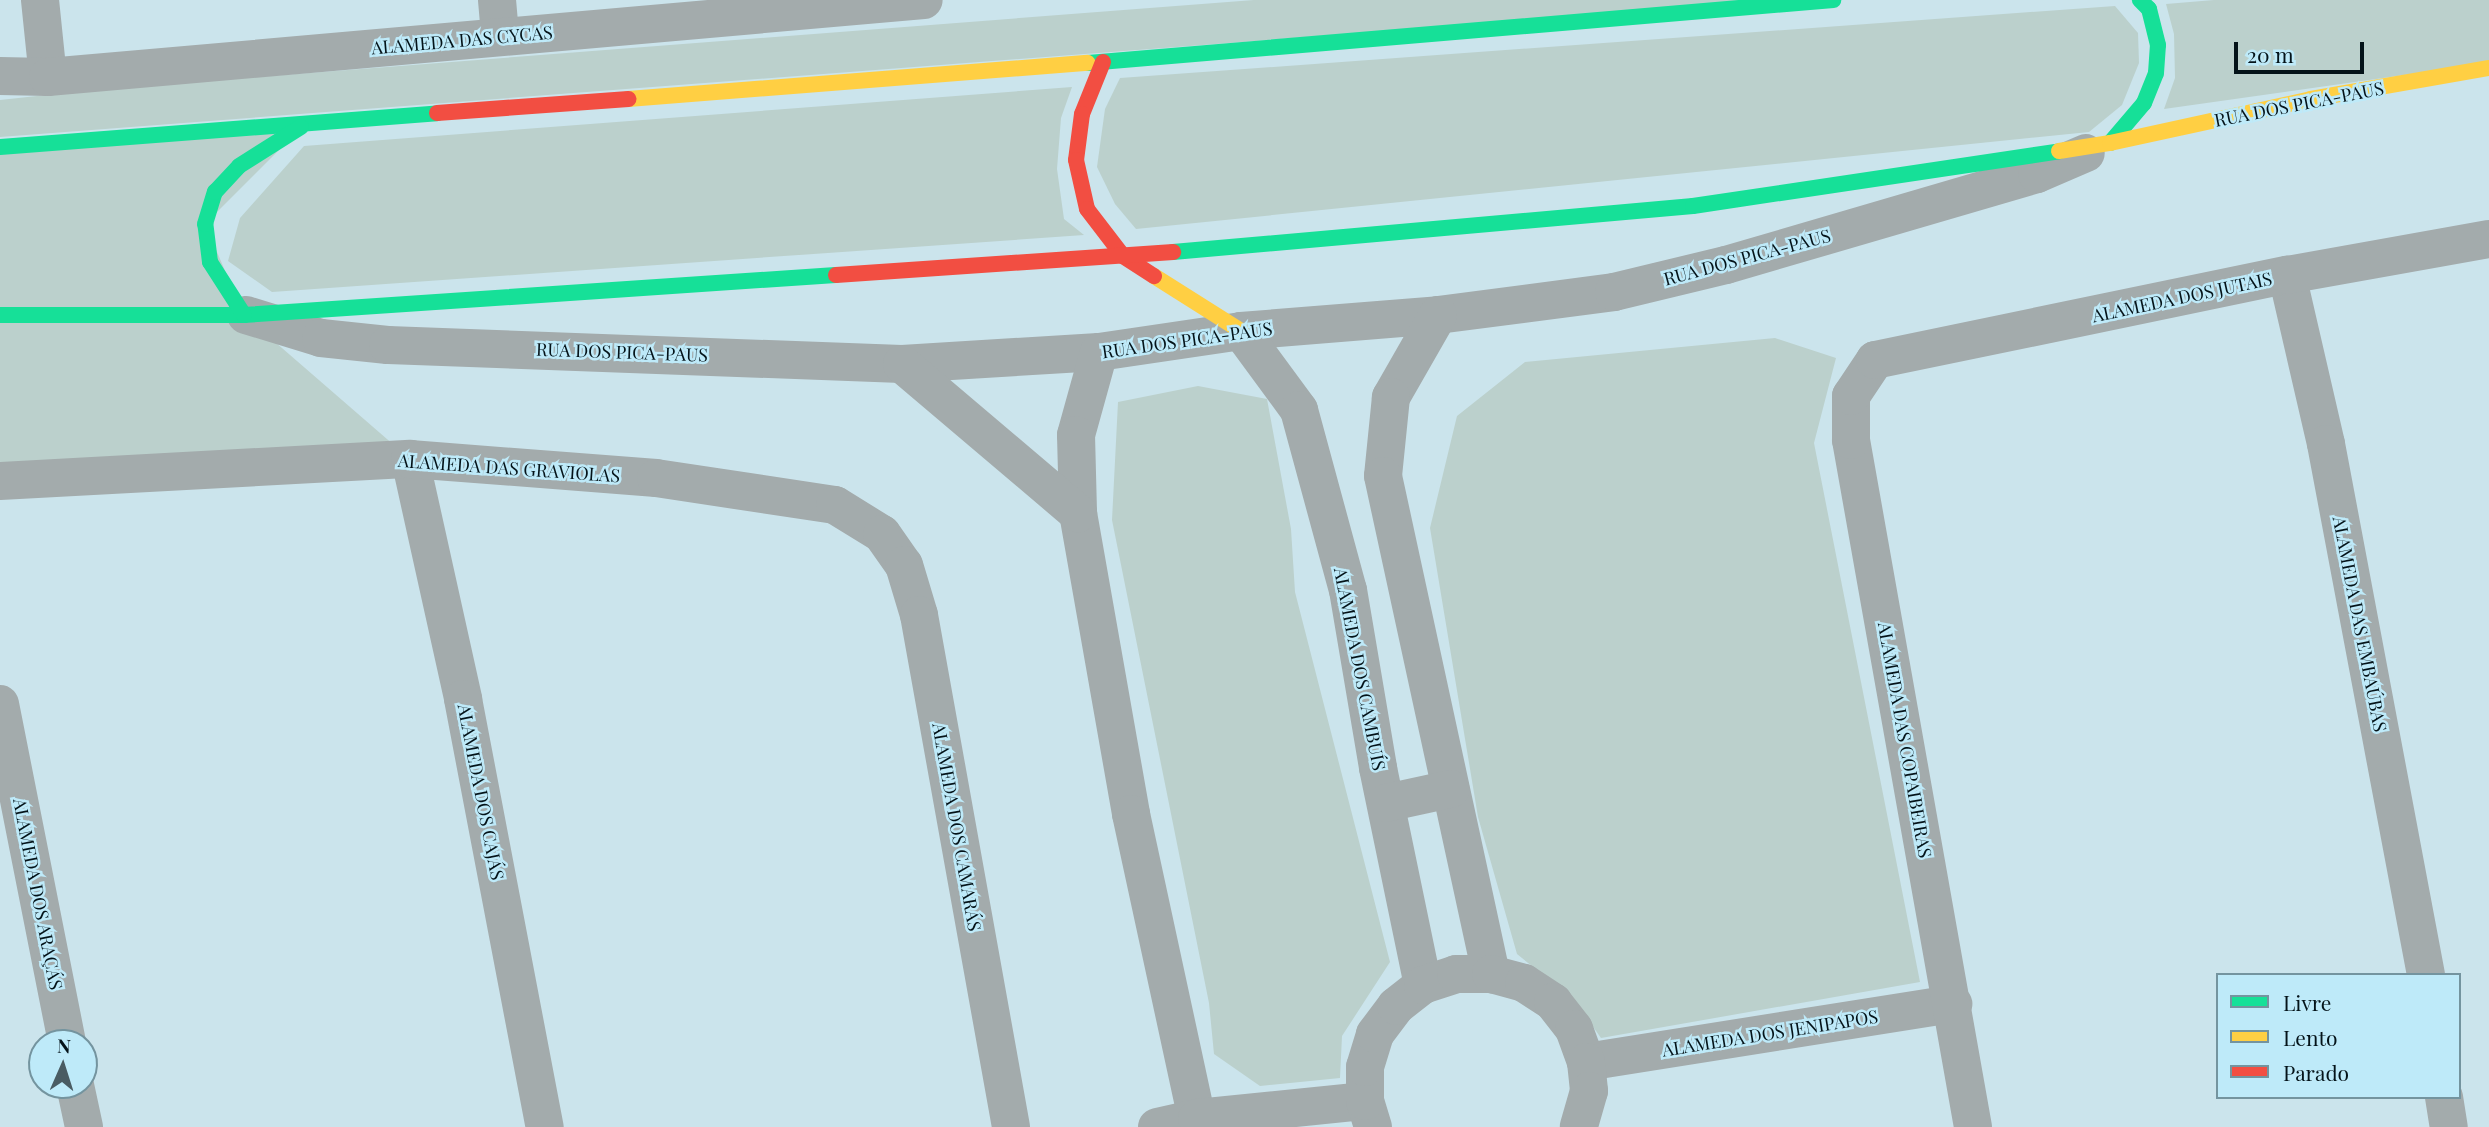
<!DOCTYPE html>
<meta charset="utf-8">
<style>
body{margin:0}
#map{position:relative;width:2489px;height:1127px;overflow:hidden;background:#cbe4ec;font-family:"Playfair Display",serif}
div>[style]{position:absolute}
.green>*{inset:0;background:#bbd0cc}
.street>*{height:38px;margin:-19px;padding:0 19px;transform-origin:19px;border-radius:19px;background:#a3abac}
.fast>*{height:16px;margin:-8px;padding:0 8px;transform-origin:8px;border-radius:8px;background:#16e098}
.slow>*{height:16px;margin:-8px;padding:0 8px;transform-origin:8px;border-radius:8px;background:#ffcf43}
.jam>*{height:16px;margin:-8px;padding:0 8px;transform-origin:8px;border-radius:8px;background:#f24e42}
span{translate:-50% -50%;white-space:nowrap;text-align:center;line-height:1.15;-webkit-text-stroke:5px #beeaf9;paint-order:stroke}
.street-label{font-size:18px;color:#041319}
.legend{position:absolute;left:2216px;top:973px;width:245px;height:126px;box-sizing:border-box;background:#beeaf9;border:2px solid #74949f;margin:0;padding:9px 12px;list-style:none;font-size:21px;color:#041319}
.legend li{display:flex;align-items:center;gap:14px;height:35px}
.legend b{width:35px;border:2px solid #74949f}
.north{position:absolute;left:28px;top:1029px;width:70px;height:70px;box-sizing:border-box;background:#beeaf9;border:2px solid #74949f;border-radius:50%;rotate:3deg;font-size:19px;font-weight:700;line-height:28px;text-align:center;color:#041319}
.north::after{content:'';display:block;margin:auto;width:24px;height:32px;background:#4a5c63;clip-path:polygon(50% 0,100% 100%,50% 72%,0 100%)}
.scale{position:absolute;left:2234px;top:42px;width:130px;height:32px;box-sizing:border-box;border:4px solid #041319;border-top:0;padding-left:9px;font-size:21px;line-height:24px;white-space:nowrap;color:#041319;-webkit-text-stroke:5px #beeaf9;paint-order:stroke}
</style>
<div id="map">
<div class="green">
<i style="clip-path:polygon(1254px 0,1790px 0,0 137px,0 100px,101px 89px)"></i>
<i style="clip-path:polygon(2214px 0,2489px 0,2489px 63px,2164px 109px,2175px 78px,2174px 34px,2166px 4px)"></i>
<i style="clip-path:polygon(2115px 6px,2138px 33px,2139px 63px,2122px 105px,2089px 132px,1136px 229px,1115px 204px,1097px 167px,1105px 109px,1120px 78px)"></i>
<i style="clip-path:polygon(1072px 87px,1061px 118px,1057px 169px,1064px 219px,1084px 235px,272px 292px,228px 261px,240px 218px,304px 146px)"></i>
<i style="clip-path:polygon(305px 124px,205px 224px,244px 315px,410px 459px,0 481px,0 147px)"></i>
<i style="clip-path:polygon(1775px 338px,1836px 358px,1814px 443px,1920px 982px,1601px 1038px,1574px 1000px,1517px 954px,1478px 817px,1430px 528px,1457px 416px,1525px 362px)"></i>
<i style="clip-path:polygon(1198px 386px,1267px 399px,1291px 529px,1295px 592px,1390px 962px,1342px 1036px,1340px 1078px,1260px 1086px,1214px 1054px,1209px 1003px,1112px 520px,1118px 402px)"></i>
</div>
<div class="street">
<i style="left:40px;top:0;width:77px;rotate:84.1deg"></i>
<i style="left:497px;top:0;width:36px;rotate:85deg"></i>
<i style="left:0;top:76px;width:48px;rotate:1.2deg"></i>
<i style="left:48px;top:77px;width:879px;rotate:-5.02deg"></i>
<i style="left:2287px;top:275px;width:173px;rotate:77deg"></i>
<i style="left:2326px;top:444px;width:540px;rotate:79.33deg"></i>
<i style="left:246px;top:315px;width:78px;rotate:17deg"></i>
<i style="left:321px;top:338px;width:67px;rotate:6deg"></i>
<i style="left:388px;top:345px;width:514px;rotate:2.12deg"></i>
<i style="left:902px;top:364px;width:197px;rotate:-3.5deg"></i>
<i style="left:1099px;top:352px;width:144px;rotate:-8.4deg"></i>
<i style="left:1241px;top:331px;width:198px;rotate:-4.6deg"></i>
<i style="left:1438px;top:315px;width:177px;rotate:-7.4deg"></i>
<i style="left:1614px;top:292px;width:115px;rotate:-13.6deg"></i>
<i style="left:1726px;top:265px;width:324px;rotate:-16.3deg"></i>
<i style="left:2037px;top:174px;width:53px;rotate:-23.2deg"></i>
<i style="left:1438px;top:315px;width:95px;rotate:119.8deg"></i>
<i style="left:1391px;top:397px;width:79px;rotate:95.8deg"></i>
<i style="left:1383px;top:476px;width:510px;rotate:77.76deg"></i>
<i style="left:1241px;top:331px;width:98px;rotate:53.7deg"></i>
<i style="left:1299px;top:410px;width:187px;rotate:74.8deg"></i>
<i style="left:1348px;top:590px;width:181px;rotate:80.4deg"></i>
<i style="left:1378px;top:768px;width:222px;rotate:78.3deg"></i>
<i style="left:1099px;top:352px;width:86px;rotate:105.5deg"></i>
<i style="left:1076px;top:435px;width:78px;rotate:88.5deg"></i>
<i style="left:1078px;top:513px;width:306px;rotate:80deg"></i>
<i style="left:1131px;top:814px;width:311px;rotate:77.8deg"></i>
<i style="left:902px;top:364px;width:231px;rotate:40.3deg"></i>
<i style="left:410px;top:459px;width:246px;rotate:77.5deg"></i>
<i style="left:463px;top:699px;width:436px;rotate:79.2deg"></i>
<i style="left:0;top:481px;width:411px;rotate:-3.1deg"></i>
<i style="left:410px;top:459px;width:247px;rotate:4.4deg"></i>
<i style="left:656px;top:478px;width:181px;rotate:8.6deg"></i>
<i style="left:835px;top:505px;width:55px;rotate:31.7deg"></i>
<i style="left:882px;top:534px;width:38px;rotate:55deg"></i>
<i style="left:904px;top:565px;width:52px;rotate:73.3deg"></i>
<i style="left:919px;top:615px;width:520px;rotate:79.81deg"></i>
<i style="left:0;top:704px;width:346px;rotate:78.8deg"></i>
<i style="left:1386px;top:803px;width:66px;rotate:-12.3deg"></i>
<i style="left:1586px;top:1062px;width:372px;rotate:-9deg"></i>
<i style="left:75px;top:1085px;width:43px;rotate:77.9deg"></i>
<i style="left:2444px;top:1097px;width:30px;rotate:81deg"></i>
<i style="left:1157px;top:1127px;width:41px;rotate:-12.7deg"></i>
<i style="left:1197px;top:1118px;width:169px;rotate:-5.8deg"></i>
<i style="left:1373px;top:1127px;width:27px;rotate:-107deg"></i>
<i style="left:1365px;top:1101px;width:34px;rotate:-90deg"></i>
<i style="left:1365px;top:1067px;width:34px;rotate:-73deg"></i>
<i style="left:1375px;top:1034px;width:35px;rotate:-53deg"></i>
<i style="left:1396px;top:1006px;width:34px;rotate:-38deg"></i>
<i style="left:1423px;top:985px;width:35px;rotate:-18deg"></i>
<i style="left:1456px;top:974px;width:35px"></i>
<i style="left:1491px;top:974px;width:34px;rotate:15deg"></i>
<i style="left:1524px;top:983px;width:35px;rotate:33deg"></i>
<i style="left:1553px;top:1002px;width:34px;rotate:52deg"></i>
<i style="left:1574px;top:1029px;width:35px;rotate:70deg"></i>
<i style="left:1586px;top:1062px;width:29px;rotate:84deg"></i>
<i style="left:1589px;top:1091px;width:37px;rotate:106deg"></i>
<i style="left:1973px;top:1127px;width:698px;rotate:-100.07deg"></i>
<i style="left:1851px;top:440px;width:44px;rotate:-90deg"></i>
<i style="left:1851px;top:396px;width:43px;rotate:-56.3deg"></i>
<i style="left:1875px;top:360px;width:421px;rotate:-11.7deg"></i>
<i style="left:2287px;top:275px;width:205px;rotate:-10.1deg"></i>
</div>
<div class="fast">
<i style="left:1088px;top:63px;width:748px;rotate:-4.83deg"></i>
<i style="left:2110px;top:143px;width:52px;rotate:-49.6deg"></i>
<i style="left:2144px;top:103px;width:32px;rotate:-68deg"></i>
<i style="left:2156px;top:73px;width:28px;rotate:-86deg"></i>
<i style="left:2158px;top:45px;width:37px;rotate:-104deg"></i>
<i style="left:2149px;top:9px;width:13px;rotate:-135deg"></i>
<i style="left:0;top:147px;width:438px;rotate:-4.4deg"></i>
<i style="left:1173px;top:252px;width:522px;rotate:-5.06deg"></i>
<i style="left:1693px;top:206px;width:370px;rotate:-8.5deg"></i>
<i style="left:0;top:315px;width:244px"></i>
<i style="left:244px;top:315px;width:593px;rotate:-3.87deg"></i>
<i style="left:244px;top:315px;width:63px;rotate:-122.7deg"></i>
<i style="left:210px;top:262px;width:38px;rotate:-97deg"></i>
<i style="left:205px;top:224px;width:34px;rotate:-73deg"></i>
<i style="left:215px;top:192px;width:35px;rotate:-47deg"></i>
<i style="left:239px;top:166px;width:73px;rotate:-32.2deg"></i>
</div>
<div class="slow">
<i style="left:628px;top:99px;width:461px;rotate:-4.5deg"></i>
<i style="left:2059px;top:151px;width:52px;rotate:-8.9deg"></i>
<i style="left:2110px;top:143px;width:206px;rotate:-12.3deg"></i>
<i style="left:2311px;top:99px;width:181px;rotate:-9.9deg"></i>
<i style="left:1154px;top:276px;width:103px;rotate:32.3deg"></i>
</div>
<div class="jam">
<i style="left:1103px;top:62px;width:56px;rotate:112deg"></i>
<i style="left:1082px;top:114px;width:46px;rotate:97.4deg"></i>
<i style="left:1076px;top:160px;width:50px;rotate:77.3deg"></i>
<i style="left:1087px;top:209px;width:59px;rotate:52.5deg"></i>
<i style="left:1123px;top:256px;width:37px;rotate:33deg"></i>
<i style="left:437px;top:113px;width:192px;rotate:-4.2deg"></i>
<i style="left:836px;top:275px;width:338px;rotate:-3.9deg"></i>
</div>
<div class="street-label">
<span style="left:462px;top:40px;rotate:-5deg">ALAMEDA DAS CYCAS</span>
<span style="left:2299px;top:104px;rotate:-11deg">RUA DOS PICA-PAUS</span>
<span style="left:1747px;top:257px;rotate:-15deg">RUA DOS PICA-PAUS</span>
<span style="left:2182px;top:297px;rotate:-12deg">ALAMEDA DOS JUTAIS</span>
<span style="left:1187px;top:340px;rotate:-8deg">RUA DOS PICA-PAUS</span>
<span style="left:622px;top:352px;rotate:2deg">RUA DOS PICA-PAUS</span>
<span style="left:509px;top:468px;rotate:4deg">ALAMEDA DAS GRAVIOLAS</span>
<span style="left:2360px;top:624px;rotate:79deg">ALAMEDA DAS EMBAÚBAS</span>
<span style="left:1360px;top:669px;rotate:79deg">ALAMEDA DOS CAMBUÍS</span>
<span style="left:1905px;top:740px;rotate:80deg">ALAMEDA DAS COPAIBEIRAS</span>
<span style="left:481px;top:792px;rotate:79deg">ALAMEDA DOS CAJÁS</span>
<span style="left:957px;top:827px;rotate:80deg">ALAMEDA DOS CAMARÁS</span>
<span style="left:38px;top:894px;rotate:79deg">ALAMEDA DOS ARAÇÁS</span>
<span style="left:1770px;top:1033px;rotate:-9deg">ALAMEDA DOS JENIPAPOS</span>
</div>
<ul class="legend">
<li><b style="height:9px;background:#16e098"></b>Livre</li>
<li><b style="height:9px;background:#ffcf43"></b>Lento</li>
<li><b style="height:9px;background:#f24e42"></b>Parado</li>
</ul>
<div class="north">N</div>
<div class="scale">20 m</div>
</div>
